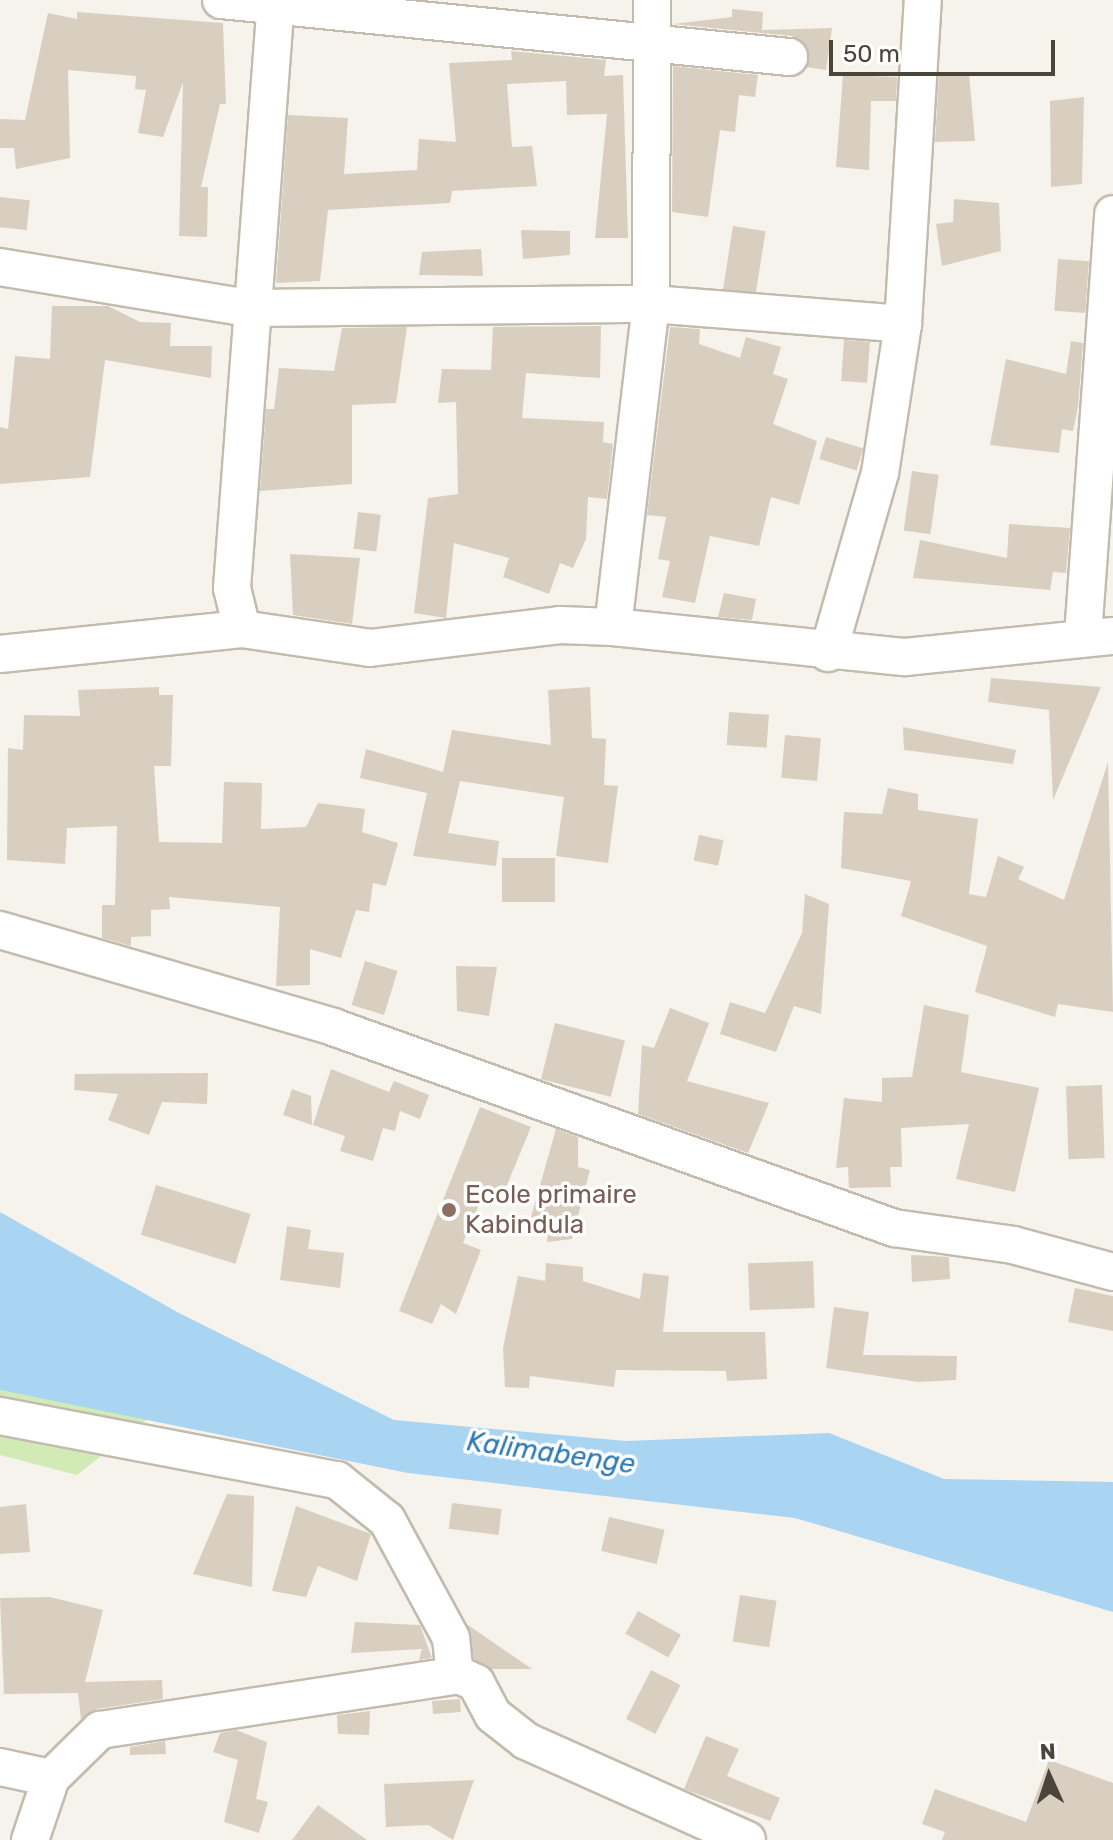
<!DOCTYPE html>
<style>
body{margin:0}
#map{position:relative;width:1113px;height:1840px;overflow:hidden;background:#f6f3ec;font-family:Rubik,sans-serif}
div>[style]{position:absolute}
.green>*{inset:0;background:#d2eab5}
.water>*{inset:0;background:#a9d4f2}
.building>*{inset:0;background:#d8cfc1;transform-origin:0 0}
.roads{filter:drop-shadow(2px 0 #c2bbae) drop-shadow(-2px 0 #c2bbae) drop-shadow(0 2px #c2bbae) drop-shadow(0 -2px #c2bbae)}
.minor>*{height:36px;margin:-18px;padding:0 18px;transform-origin:18px;border-radius:18px;background:#fff}
.dots>*{width:22px;height:22px;translate:-50% -50%;box-sizing:border-box;border:4px solid #fff;border-radius:50%}
span{translate:-50% -50%;white-space:nowrap;text-align:center;line-height:1.15;-webkit-text-stroke:7px #fff;paint-order:stroke}
.education-label{font-size:26px;color:#785e54}
.left{translate:0 -50%;text-align:left}
.water-label{font-size:28px;color:#2e7ab2;font-style:italic}
.north{position:absolute;left:1009px;top:1736px;width:80px;height:80px;-webkit-text-stroke:6px #fff;paint-order:stroke;rotate:357deg;font-size:22px;font-weight:700;line-height:32px;text-align:center;color:#4b4439}
.north::after{content:'';display:block;margin:auto;width:28px;height:36px;background:#4b4439;clip-path:polygon(50% 0,100% 100%,50% 72%,0 100%)}
.scale{position:absolute;left:829px;top:40px;width:226px;height:36px;box-sizing:border-box;border:4px solid #4b4439;border-top:0;padding-left:10px;font-size:24px;line-height:28px;white-space:nowrap;color:#4b4439;-webkit-text-stroke:6px #fff;paint-order:stroke}
</style>
<div id="map">
<div class="green">
<i style="clip-path:polygon(0 1390px,148px 1419px,77px 1475px,0 1455px)"></i>
</div>
<div class="water">
<i style="clip-path:polygon(0 1212px,179px 1313px,394px 1420px,626px 1441px,829px 1433px,944px 1479px,1113px 1482px,1113px 1612px,795px 1518px,408px 1473px,0 1390px)"></i>
</div>
<div class="building">
<i style="clip-path:polygon(732px 9px,763px 12px,762px 30px,832px 28px,826px 70px,807px 67px,808px 48px,792px 36px,673px 24px,732px 17px)"></i>
<i style="clip-path:polygon(77px 12px,223px 23px,226px 104px,220px 104px,201px 187px,208px 187px,207px 237px,179px 236px,183px 82px,163px 137px,138px 133px,146px 90px,135px 89px,136px 76px,68px 70px,70px 158px,16px 169px,14px 148px,0 148px,0 119px,25px 120px,48px 13px,77px 19px)"></i>
<i style="clip-path:polygon(511px 51px,606px 60px,604px 76px,623px 75px,628px 238px,595px 238px,607px 114px,567px 115px,566px 81px,507px 84px,512px 147px,532px 146px,537px 186px,452px 191px,450px 203px,328px 210px,320px 281px,276px 283px,288px 115px,348px 118px,344px 174px,417px 170px,419px 139px,456px 142px,449px 63px,512px 60px)"></i>
<i style="clip-path:polygon(673px 66px,758px 75px,755px 97px,739px 95px,735px 132px,720px 130px,708px 217px,672px 212px)"></i>
<i style="clip-path:polygon(969px 73px,975px 141px,935px 142px,939px 75px)"></i>
<i style="clip-path:polygon(843px 75px,897px 77px,896px 101px,871px 101px,869px 170px,836px 167px)"></i>
<i style="clip-path:polygon(1084px 97px,1082px 184px,1051px 187px,1050px 101px)"></i>
<i style="left:0;top:197px;width:30px;height:30px;rotate:6deg"></i>
<i style="clip-path:polygon(954px 199px,999px 203px,1001px 251px,942px 266px,936px 224px,953px 222px)"></i>
<i style="left:733px;top:226px;width:33px;height:64px;rotate:9deg"></i>
<i style="clip-path:polygon(521px 230px,570px 231px,570px 255px,523px 259px)"></i>
<i style="clip-path:polygon(481px 249px,483px 276px,419px 275px,422px 252px)"></i>
<i style="left:1058px;top:259px;width:31px;height:52px;rotate:4deg"></i>
<i style="clip-path:polygon(52px 306px,108px 306px,140px 322px,171px 323px,170px 346px,212px 346px,211px 378px,105px 360px,90px 477px,0 484px,0 427px,8px 429px,15px 356px,50px 359px)"></i>
<i style="clip-path:polygon(601px 326px,600px 378px,526px 373px,522px 418px,604px 422px,603px 442px,613px 444px,607px 499px,588px 497px,586px 539px,573px 568px,560px 563px,549px 594px,503px 577px,509px 558px,454px 543px,446px 618px,414px 613px,428px 498px,458px 494px,456px 402px,438px 403px,442px 369px,491px 370px,493px 327px)"></i>
<i style="clip-path:polygon(407px 327px,396px 403px,352px 405px,352px 484px,260px 491px,266px 409px,274px 409px,279px 368px,334px 371px,342px 328px)"></i>
<i style="clip-path:polygon(670px 327px,700px 329px,699px 344px,740px 358px,746px 337px,781px 347px,773px 374px,788px 379px,773px 424px,817px 441px,799px 505px,771px 497px,759px 546px,710px 536px,695px 603px,662px 597px,670px 561px,658px 559px,666px 517px,647px 515px)"></i>
<i style="left:844px;top:340px;width:26px;height:41px;rotate:4deg"></i>
<i style="clip-path:polygon(1071px 341px,1083px 343px,1078px 407px,1073px 431px,1062px 429px,1059px 453px,990px 445px,1006px 359px,1066px 374px)"></i>
<i style="left:826px;top:437px;width:39px;height:23px;rotate:17deg"></i>
<i style="left:912px;top:471px;width:27px;height:60px;rotate:8deg"></i>
<i style="left:358px;top:512px;width:23px;height:37px;rotate:7deg"></i>
<i style="clip-path:polygon(1009px 524px,1070px 528px,1066px 573px,1053px 572px,1050px 590px,913px 578px,920px 540px,1007px 558px)"></i>
<i style="clip-path:polygon(290px 554px,360px 558px,352px 624px,293px 615px)"></i>
<i style="clip-path:polygon(724px 593px,756px 599px,752px 620px,718px 617px)"></i>
<i style="clip-path:polygon(991px 678px,1101px 687px,1053px 800px,1049px 710px,988px 702px)"></i>
<i style="clip-path:polygon(159px 687px,159px 695px,173px 695px,171px 766px,154px 766px,159px 842px,222px 843px,224px 782px,262px 783px,261px 829px,306px 827px,318px 803px,365px 809px,362px 832px,398px 843px,386px 886px,373px 883px,369px 912px,356px 910px,341px 958px,310px 949px,310px 985px,276px 986px,280px 907px,169px 897px,170px 909px,151px 910px,151px 936px,131px 937px,131px 946px,102px 938px,102px 905px,115px 905px,117px 826px,67px 828px,65px 864px,7px 860px,8px 748px,23px 750px,24px 715px,80px 716px,78px 690px)"></i>
<i style="clip-path:polygon(590px 687px,592px 738px,606px 739px,604px 785px,618px 786px,608px 863px,556px 856px,564px 797px,460px 781px,448px 833px,499px 841px,496px 866px,413px 856px,427px 793px,360px 778px,366px 749px,443px 772px,452px 730px,551px 745px,548px 690px)"></i>
<i style="left:729px;top:712px;width:40px;height:33px;rotate:4deg"></i>
<i style="clip-path:polygon(903px 727px,1016px 750px,1013px 764px,904px 750px)"></i>
<i style="left:785px;top:735px;width:36px;height:43px;rotate:5deg"></i>
<i style="clip-path:polygon(1108px 762px,1113px 1012px,1058px 1004px,1055px 1017px,975px 992px,987px 946px,901px 916px,911px 881px,841px 868px,844px 812px,882px 814px,888px 788px,918px 794px,918px 810px,978px 819px,969px 894px,986px 897px,998px 856px,1024px 867px,1018px 879px,1064px 900px)"></i>
<i style="left:699px;top:835px;width:25px;height:26px;rotate:12deg"></i>
<i style="left:502px;top:858px;width:53px;height:44px"></i>
<i style="clip-path:polygon(805px 894px,829px 904px,821px 1014px,794px 1006px,776px 1052px,720px 1034px,730px 1002px,765px 1013px,802px 933px)"></i>
<i style="left:365px;top:961px;width:34px;height:46px;rotate:17deg"></i>
<i style="clip-path:polygon(456px 966px,497px 967px,489px 1016px,457px 1011px)"></i>
<i style="clip-path:polygon(924px 1005px,969px 1015px,961px 1072px,1039px 1088px,1015px 1192px,956px 1179px,969px 1124px,901px 1128px,902px 1167px,890px 1167px,891px 1187px,849px 1188px,848px 1167px,836px 1168px,844px 1098px,882px 1102px,882px 1078px,912px 1077px)"></i>
<i style="clip-path:polygon(670px 1008px,709px 1023px,687px 1081px,769px 1103px,748px 1153px,638px 1114px,642px 1045px,654px 1048px)"></i>
<i style="left:555px;top:1023px;width:72px;height:58px;rotate:14deg"></i>
<i style="clip-path:polygon(331px 1069px,389px 1092px,394px 1081px,429px 1095px,420px 1119px,400px 1111px,395px 1131px,383px 1128px,373px 1161px,340px 1151px,345px 1136px,313px 1125px)"></i>
<i style="clip-path:polygon(208px 1073px,207px 1104px,162px 1102px,149px 1135px,108px 1120px,118px 1094px,74px 1090px,75px 1074px)"></i>
<i style="left:1102px;top:1085px;width:73px;height:36px;rotate:88deg"></i>
<i style="clip-path:polygon(292px 1089px,311px 1096px,312px 1125px,283px 1115px)"></i>
<i style="clip-path:polygon(480px 1107px,531px 1127px,502px 1197px,485px 1190px,463px 1243px,481px 1250px,456px 1314px,441px 1304px,432px 1324px,399px 1311px)"></i>
<i style="clip-path:polygon(556px 1129px,578px 1137px,578px 1167px,590px 1170px,572px 1239px,547px 1242px,548px 1223px,531px 1217px)"></i>
<i style="left:156px;top:1185px;width:99px;height:52px;rotate:17deg"></i>
<i style="clip-path:polygon(287px 1226px,311px 1230px,308px 1249px,344px 1253px,340px 1288px,280px 1280px)"></i>
<i style="clip-path:polygon(911px 1255px,949px 1257px,950px 1279px,912px 1282px)"></i>
<i style="left:813px;top:1261px;width:47px;height:65px;rotate:88deg"></i>
<i style="clip-path:polygon(546px 1263px,583px 1267px,583px 1281px,640px 1299px,643px 1273px,669px 1276px,663px 1332px,765px 1332px,767px 1379px,727px 1381px,726px 1371px,616px 1370px,614px 1387px,530px 1376px,529px 1388px,505px 1387px,503px 1348px,518px 1276px,545px 1281px)"></i>
<i style="clip-path:polygon(1075px 1288px,1113px 1296px,1113px 1331px,1068px 1322px)"></i>
<i style="clip-path:polygon(834px 1307px,869px 1312px,863px 1355px,957px 1356px,956px 1380px,918px 1382px,826px 1368px)"></i>
<i style="clip-path:polygon(227px 1494px,254px 1496px,252px 1587px,193px 1574px)"></i>
<i style="left:452px;top:1503px;width:50px;height:26px;rotate:7deg"></i>
<i style="clip-path:polygon(26px 1504px,30px 1552px,0 1554px,0 1507px)"></i>
<i style="clip-path:polygon(296px 1506px,371px 1534px,357px 1581px,318px 1566px,306px 1597px,272px 1591px)"></i>
<i style="left:609px;top:1517px;width:57px;height:35px;rotate:13deg"></i>
<i style="left:740px;top:1595px;width:37px;height:47px;rotate:9deg"></i>
<i style="clip-path:polygon(50px 1597px,103px 1610px,85px 1682px,162px 1680px,163px 1699px,97px 1709px,81px 1719px,78px 1693px,4px 1694px,0 1598px)"></i>
<i style="left:638px;top:1611px;width:49px;height:26px;rotate:29deg"></i>
<i style="clip-path:polygon(355px 1622px,420px 1625px,432px 1658px,419px 1660px,422px 1649px,351px 1653px)"></i>
<i style="clip-path:polygon(468px 1625px,532px 1669px,491px 1669px,474px 1659px)"></i>
<i style="left:651px;top:1670px;width:33px;height:55px;rotate:27deg"></i>
<i style="left:460px;top:1699px;width:13px;height:28px;rotate:86deg"></i>
<i style="clip-path:polygon(370px 1711px,369px 1735px,338px 1734px,337px 1715px)"></i>
<i style="clip-path:polygon(236px 1730px,267px 1742px,256px 1799px,268px 1802px,259px 1833px,224px 1822px,238px 1760px,213px 1752px,220px 1733px)"></i>
<i style="clip-path:polygon(706px 1736px,739px 1749px,727px 1776px,780px 1798px,770px 1821px,684px 1789px)"></i>
<i style="clip-path:polygon(165px 1741px,166px 1754px,130px 1755px,130px 1747px)"></i>
<i style="clip-path:polygon(1049px 1760px,1113px 1783px,1113px 1840px,942px 1840px,945px 1832px,922px 1824px,935px 1789px,1026px 1822px)"></i>
<i style="clip-path:polygon(474px 1780px,453px 1840px,428px 1825px,386px 1827px,384px 1784px)"></i>
<i style="clip-path:polygon(318px 1805px,367px 1840px,292px 1840px)"></i>
</div>
<div class="roads">
<div class="minor">
<i style="left:221px;top:0;width:571px;rotate:5.73deg"></i>
<i style="left:276px;top:0;width:590px;rotate:94.28deg"></i>
<i style="left:232px;top:588px;width:42px;rotate:76.3deg"></i>
<i style="left:242px;top:629px;width:129px;rotate:8.4deg"></i>
<i style="left:370px;top:648px;width:191px;rotate:-6.9deg"></i>
<i style="left:560px;top:625px;width:53px;rotate:2.2deg"></i>
<i style="left:613px;top:627px;width:294px;rotate:5.9deg"></i>
<i style="left:905px;top:657px;width:209px;rotate:-5.8deg"></i>
<i style="left:0;top:267px;width:252px;rotate:9.4deg"></i>
<i style="left:249px;top:308px;width:402px;rotate:-0.6deg"></i>
<i style="left:651px;top:304px;width:253px;rotate:4.5deg"></i>
<i style="left:613px;top:627px;width:325px;rotate:-83.3deg"></i>
<i style="left:651px;top:304px;width:304px;rotate:-89.8deg"></i>
<i style="left:1083px;top:636px;width:423px;rotate:-85.9deg"></i>
<i style="left:828px;top:653px;width:187px;rotate:-73.9deg"></i>
<i style="left:880px;top:473px;width:151px;rotate:-81.2deg"></i>
<i style="left:903px;top:324px;width:325px;rotate:-86.5deg"></i>
<i style="left:0;top:654px;width:243px;rotate:-5.9deg"></i>
<i style="left:0;top:930px;width:347px;rotate:16.2deg"></i>
<i style="left:333px;top:1027px;width:596px;rotate:19.71deg"></i>
<i style="left:894px;top:1228px;width:120px;rotate:8.1deg"></i>
<i style="left:1013px;top:1245px;width:104px;rotate:15.1deg"></i>
<i style="left:0;top:1416px;width:343px;rotate:10.8deg"></i>
<i style="left:337px;top:1480px;width:64px;rotate:38.7deg"></i>
<i style="left:387px;top:1520px;width:134px;rotate:61.5deg"></i>
<i style="left:451px;top:1638px;width:38px;rotate:84deg"></i>
<i style="left:0;top:1767px;width:52px;rotate:12.2deg"></i>
<i style="left:30px;top:1840px;width:65px;rotate:-71.3deg"></i>
<i style="left:51px;top:1778px;width:69px;rotate:-44.4deg"></i>
<i style="left:100px;top:1730px;width:363px;rotate:-8.7deg"></i>
<i style="left:459px;top:1675px;width:19px;rotate:25deg"></i>
<i style="left:476px;top:1683px;width:36px;rotate:62deg"></i>
<i style="left:493px;top:1715px;width:42px;rotate:38.2deg"></i>
<i style="left:526px;top:1741px;width:242px;rotate:24.1deg"></i>
</div>
</div>
<div class="dots">
<i style="left:449px;top:1210px;background:#8d6e63"></i>
</div>
<div class="education-label">
<span class="left" style="left:465px;top:1210px">Ecole primaire<br>Kabindula</span>
</div>
<div class="water-label">
<span style="left:551px;top:1453px;rotate:8deg">Kalimabenge</span>
</div>
<div class="north">N</div>
<div class="scale">50 m</div>
</div>
